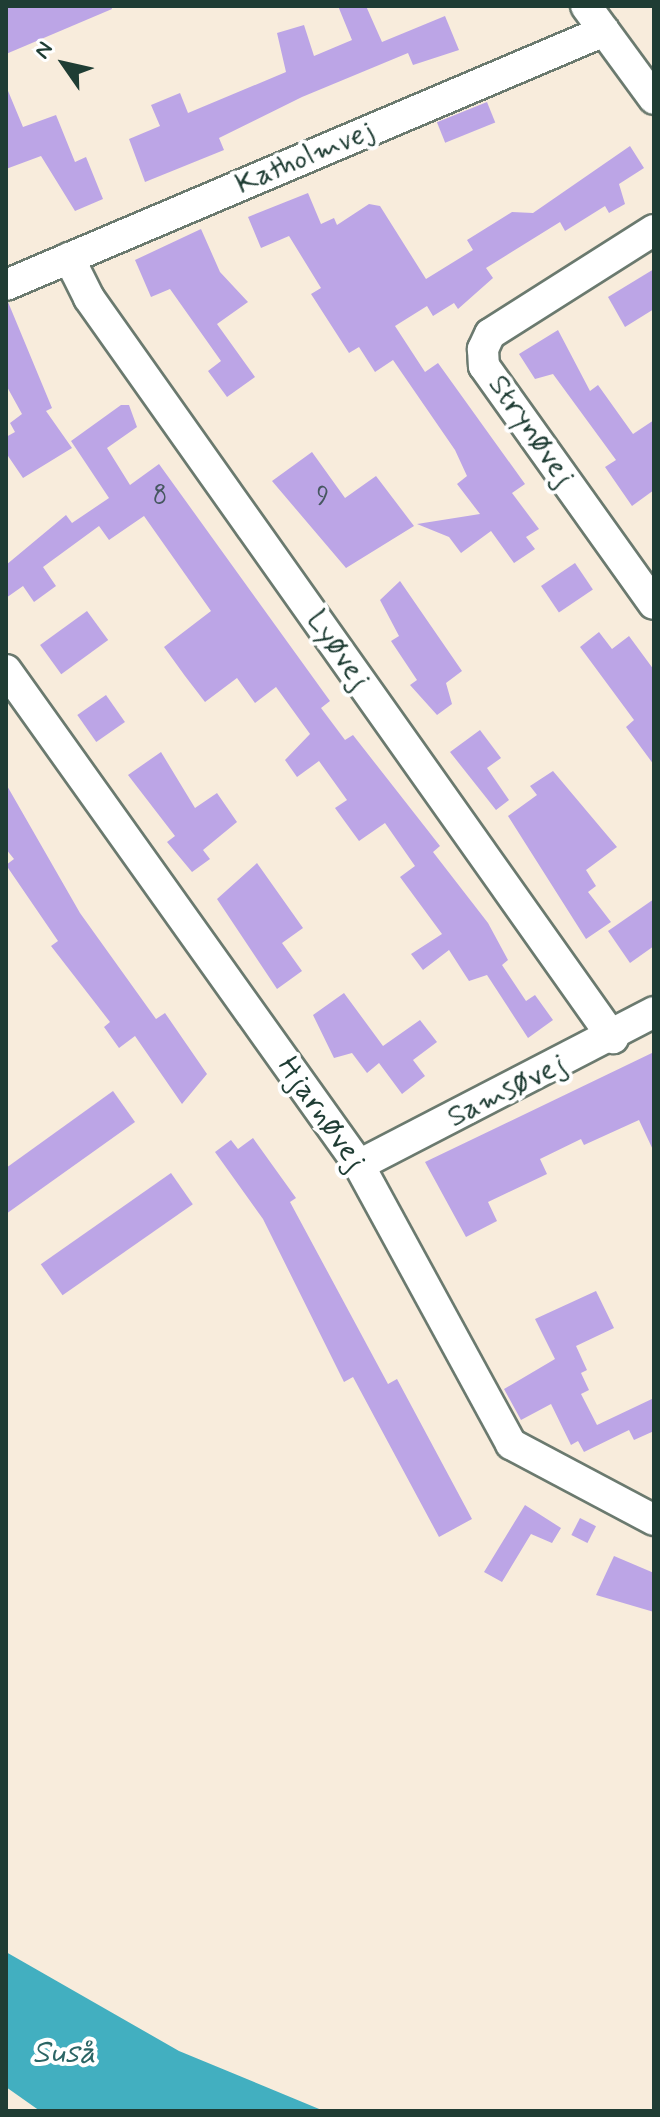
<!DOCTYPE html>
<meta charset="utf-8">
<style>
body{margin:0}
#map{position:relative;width:660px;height:2117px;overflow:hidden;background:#f8ecdc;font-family:Mynerve,sans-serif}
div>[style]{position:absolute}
.water>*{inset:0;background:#42afc0}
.building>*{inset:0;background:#bca5e6;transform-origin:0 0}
.roads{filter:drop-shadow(2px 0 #6b7a6f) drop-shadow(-2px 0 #6b7a6f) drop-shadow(0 2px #6b7a6f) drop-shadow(0 -2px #6b7a6f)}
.minor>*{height:30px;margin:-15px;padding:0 15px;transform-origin:15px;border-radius:15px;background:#fff}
span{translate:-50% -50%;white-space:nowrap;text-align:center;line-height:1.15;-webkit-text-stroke:8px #fff;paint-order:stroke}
.number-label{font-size:26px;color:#465760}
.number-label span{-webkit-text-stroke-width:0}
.street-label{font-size:30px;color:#1f3d34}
.water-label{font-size:32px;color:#2b6565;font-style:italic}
.frame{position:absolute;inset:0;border:8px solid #1f3d34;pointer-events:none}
.north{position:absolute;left:24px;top:24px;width:80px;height:80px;-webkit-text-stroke:6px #fff;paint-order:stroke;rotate:304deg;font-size:22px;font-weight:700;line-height:32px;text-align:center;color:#1f3d34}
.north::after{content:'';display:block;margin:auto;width:28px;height:36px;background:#1f3d34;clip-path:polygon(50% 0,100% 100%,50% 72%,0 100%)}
</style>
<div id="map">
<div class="water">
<i style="clip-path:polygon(6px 1952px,179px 2051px,324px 2111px,40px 2111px,6px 2087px)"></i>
</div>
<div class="building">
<i style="clip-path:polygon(6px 6px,111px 6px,112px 9px,6px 54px)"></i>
<i style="clip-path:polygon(338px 6px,366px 6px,382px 42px,445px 16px,459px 50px,413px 65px,408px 53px,302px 97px,219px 138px,224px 150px,145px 182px,129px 139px,160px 126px,151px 105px,180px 93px,188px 113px,286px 72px,277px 33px,304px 25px,314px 56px,352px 40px)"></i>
<i style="clip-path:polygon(6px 86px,23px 127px,56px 115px,75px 162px,86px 157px,103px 199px,75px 211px,41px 156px,6px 169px)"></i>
<i style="left:487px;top:102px;width:22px;height:54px;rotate:68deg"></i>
<i style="clip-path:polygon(630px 146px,644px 168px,619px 184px,625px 204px,609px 213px,605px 206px,565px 231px,560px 222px,486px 268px,493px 278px,458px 309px,454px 303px,433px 316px,427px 306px,395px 326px,425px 372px,438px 363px,525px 484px,512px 493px,539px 529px,526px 537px,535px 549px,514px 563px,491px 531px,461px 553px,449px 537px,417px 524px,480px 514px,457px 484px,467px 476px,455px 450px,393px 360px,375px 372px,359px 347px,349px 353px,311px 294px,321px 288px,289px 236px,261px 248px,248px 217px,308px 193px,321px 224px,334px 218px,337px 225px,369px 204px,380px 206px,426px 279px,473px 250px,467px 240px,512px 212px,533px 213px)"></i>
<i style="clip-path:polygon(201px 229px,220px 272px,248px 302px,217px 324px,255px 377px,227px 397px,208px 371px,221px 361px,170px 289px,151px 297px,135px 260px)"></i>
<i style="clip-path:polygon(654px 269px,654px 309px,625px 327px,608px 297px)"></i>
<i style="clip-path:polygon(8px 302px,52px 408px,46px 411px,72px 448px,23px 478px,6px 453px,6px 437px,15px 432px,10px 423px,22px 414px,6px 385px)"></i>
<i style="clip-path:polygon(558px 330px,590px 391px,598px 385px,633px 434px,654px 420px,654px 490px,632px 506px,605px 467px,616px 460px,553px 374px,535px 379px,519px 354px)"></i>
<i style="clip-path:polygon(121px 405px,129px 405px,137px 427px,107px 448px,130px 485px,159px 464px,330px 701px,321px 708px,345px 740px,353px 735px,440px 846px,433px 852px,488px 923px,508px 960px,502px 965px,526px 1001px,535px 995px,553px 1020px,528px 1038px,487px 975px,469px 981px,449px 950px,423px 970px,411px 954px,442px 934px,400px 877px,415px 866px,385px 823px,359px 841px,335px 808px,347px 800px,319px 761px,297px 777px,285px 760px,310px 734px,276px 687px,255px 703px,237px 678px,205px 702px,185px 676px,164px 647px,211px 611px,144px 516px,109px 540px,99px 526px,43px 567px,56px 586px,34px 602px,23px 586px,6px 598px,6px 565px,66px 515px,72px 523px,109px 498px,71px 441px)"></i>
<i style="clip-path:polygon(312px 452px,345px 498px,376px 476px,414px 526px,346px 568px,272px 481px)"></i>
<i style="left:575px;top:563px;width:32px;height:41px;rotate:56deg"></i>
<i style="clip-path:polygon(400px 581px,462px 671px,446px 683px,452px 704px,437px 715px,410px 685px,417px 680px,391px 641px,399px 636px,380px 600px)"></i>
<i style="left:87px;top:611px;width:36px;height:58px;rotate:54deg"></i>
<i style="clip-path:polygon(599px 632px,612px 649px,629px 636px,654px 670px,654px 765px,626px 727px,634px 720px,580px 647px)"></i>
<i style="left:106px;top:695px;width:33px;height:35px;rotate:55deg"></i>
<i style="clip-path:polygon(480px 730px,501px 758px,487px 768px,509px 800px,496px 810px,450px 752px)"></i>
<i style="clip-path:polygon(161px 752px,195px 808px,217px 793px,237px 822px,203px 850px,210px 859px,192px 872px,167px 842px,175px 836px,128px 775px)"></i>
<i style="clip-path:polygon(553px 771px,617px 847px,586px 870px,596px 886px,588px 892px,611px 922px,586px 939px,508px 816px,537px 795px,530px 786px)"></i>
<i style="clip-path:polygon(6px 784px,80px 913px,156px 1019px,165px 1013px,207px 1074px,182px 1104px,135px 1036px,119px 1048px,104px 1027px,110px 1022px,51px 946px,58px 941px,6px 865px,14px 859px,6px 849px)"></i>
<i style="clip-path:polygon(257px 863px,303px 928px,282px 943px,302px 971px,277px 989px,217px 899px)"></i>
<i style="clip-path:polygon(654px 899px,654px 946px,630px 963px,608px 931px)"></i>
<i style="clip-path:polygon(344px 993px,383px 1046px,420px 1020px,437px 1042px,413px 1060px,425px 1076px,402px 1094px,379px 1063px,367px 1073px,352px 1053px,334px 1058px,313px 1015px)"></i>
<i style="clip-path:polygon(654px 1052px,654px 1152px,639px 1120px,584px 1145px,581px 1139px,540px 1159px,547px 1174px,488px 1202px,497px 1221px,466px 1237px,425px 1162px)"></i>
<i style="clip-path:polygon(113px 1091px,135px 1122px,6px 1214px,6px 1168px)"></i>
<i style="clip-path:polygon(253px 1138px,296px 1198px,290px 1202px,388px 1384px,397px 1379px,472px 1519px,439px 1537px,353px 1377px,344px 1382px,263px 1219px,215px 1152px,231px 1140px,238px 1149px)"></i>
<i style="left:171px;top:1173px;width:38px;height:159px;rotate:55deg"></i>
<i style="clip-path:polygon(596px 1291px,614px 1328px,576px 1346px,587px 1370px,581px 1373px,589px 1390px,581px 1394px,597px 1425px,654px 1398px,654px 1431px,634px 1440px,629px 1430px,584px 1452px,578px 1441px,571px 1445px,551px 1404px,521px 1420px,504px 1389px,555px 1359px,535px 1319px)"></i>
<i style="clip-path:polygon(525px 1505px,561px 1528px,552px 1543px,531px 1534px,502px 1582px,484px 1572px)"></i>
<i style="left:580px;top:1518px;width:18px;height:19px;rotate:27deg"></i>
<i style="clip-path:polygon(614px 1556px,654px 1573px,654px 1612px,596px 1595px)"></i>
</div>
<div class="roads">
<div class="minor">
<i style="left:586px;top:6px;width:115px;rotate:53.8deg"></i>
<i style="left:654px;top:230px;width:194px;rotate:147.6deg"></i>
<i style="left:490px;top:334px;width:17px;rotate:115deg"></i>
<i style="left:483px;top:349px;width:17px;rotate:87deg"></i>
<i style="left:484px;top:366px;width:292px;rotate:54.5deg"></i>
<i style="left:69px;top:258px;width:45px;rotate:63.4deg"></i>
<i style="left:89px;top:298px;width:907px;rotate:54.7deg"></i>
<i style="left:6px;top:285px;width:650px;rotate:-23.01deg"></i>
<i style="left:6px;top:670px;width:608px;rotate:54.51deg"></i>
<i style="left:359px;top:1165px;width:318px;rotate:61.4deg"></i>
<i style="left:511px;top:1444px;width:162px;rotate:28deg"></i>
<i style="left:359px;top:1165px;width:332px;rotate:-27.4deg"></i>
</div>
</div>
<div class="number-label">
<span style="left:160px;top:497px">8</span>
<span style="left:323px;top:498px">9</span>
</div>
<div class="street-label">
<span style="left:305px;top:158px;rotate:-23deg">Katholmvej</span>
<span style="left:531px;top:431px;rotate:55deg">Strynøvej</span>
<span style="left:338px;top:650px;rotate:55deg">Lyøvej</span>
<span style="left:507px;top:1091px;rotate:-27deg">Samsøvej</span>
<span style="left:321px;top:1114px;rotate:55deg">Hjarnøvej</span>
</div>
<div class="water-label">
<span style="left:64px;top:2053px">Suså</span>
</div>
<div class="frame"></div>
<div class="north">N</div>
</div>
